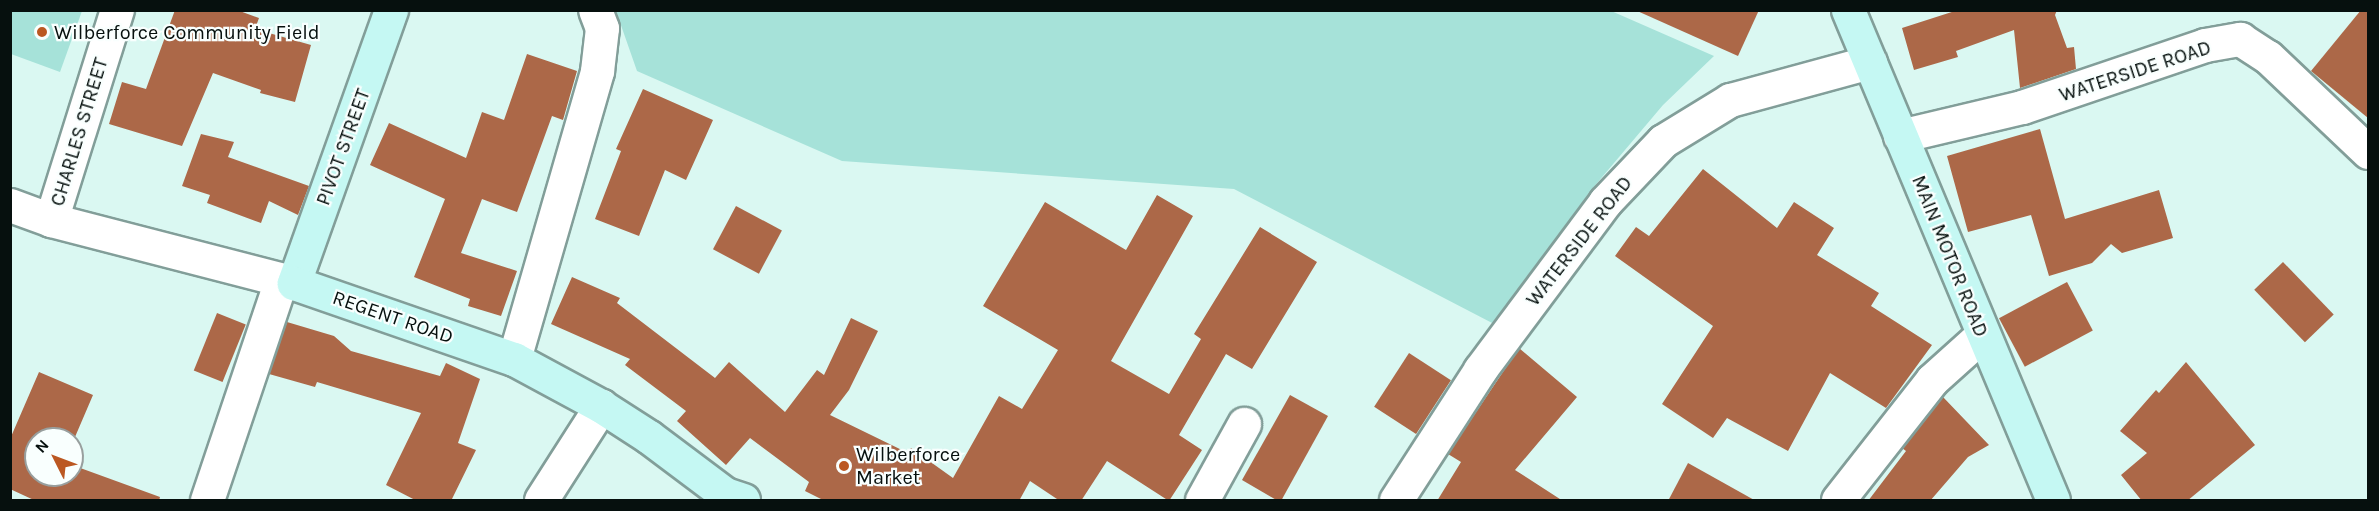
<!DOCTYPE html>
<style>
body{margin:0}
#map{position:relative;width:2379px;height:511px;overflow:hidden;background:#daf8f2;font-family:Karla,sans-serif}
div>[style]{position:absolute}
.green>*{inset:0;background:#a6e2d9}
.building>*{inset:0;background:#ac6848;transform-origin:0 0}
.roads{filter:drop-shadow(2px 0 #829e99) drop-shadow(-2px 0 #829e99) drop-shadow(0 2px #829e99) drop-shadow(0 -2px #829e99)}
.street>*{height:33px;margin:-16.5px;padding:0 16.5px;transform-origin:16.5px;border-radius:16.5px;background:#fff}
.secondary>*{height:33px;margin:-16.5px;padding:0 16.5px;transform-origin:16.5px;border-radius:16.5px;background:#c5f8f3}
.dots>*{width:16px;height:16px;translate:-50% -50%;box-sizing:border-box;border:3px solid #f9fffe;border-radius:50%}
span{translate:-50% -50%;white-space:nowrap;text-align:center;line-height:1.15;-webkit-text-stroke:4.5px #f9fffe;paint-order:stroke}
.poi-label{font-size:20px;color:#06100e}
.left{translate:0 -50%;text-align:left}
.street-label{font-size:20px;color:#06100e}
.frame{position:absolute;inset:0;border:12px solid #06100e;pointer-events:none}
.north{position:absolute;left:24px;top:427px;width:60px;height:60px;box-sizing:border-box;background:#f9fffe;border:2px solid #989f9e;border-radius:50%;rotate:312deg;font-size:16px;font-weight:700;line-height:24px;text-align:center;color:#06100e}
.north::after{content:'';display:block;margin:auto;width:21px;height:27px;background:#bb5822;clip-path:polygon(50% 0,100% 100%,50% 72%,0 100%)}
</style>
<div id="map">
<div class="green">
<i style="clip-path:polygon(11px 10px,82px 11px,60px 72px,11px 54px)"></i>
<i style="clip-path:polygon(1609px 10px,1714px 56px,1663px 105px,1592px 189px,1496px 325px,1234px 189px,842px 161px,637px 71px,616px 11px)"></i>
</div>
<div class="building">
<i style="clip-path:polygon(175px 10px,237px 10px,259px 18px,255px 29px,311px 45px,295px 102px,260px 93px,261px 90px,213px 73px,182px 146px,109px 124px,122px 82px,146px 89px)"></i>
<i style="clip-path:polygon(1635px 10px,1759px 10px,1738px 56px)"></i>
<i style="clip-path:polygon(1958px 10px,2057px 10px,2055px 15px,2067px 48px,2074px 47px,2076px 69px,2020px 88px,2014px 30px,1956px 51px,1958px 57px,1914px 70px,1902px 28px)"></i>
<i style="clip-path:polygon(2361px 10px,2368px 10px,2368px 118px,2311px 71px)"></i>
<i style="clip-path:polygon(527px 54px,577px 71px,563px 120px,552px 116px,517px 212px,482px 199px,461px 253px,517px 271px,501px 316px,468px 306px,470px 299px,414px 277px,445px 199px,370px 165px,389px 123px,466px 158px,482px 112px,504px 120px)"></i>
<i style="clip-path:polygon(643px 89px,713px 120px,686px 180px,665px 170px,639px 236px,595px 219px,621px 151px,616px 149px)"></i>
<i style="clip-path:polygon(2040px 129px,2065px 219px,2159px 190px,2173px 238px,2122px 253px,2111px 244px,2092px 263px,2049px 276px,2031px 215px,1968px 232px,1947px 156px)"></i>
<i style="clip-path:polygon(201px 134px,234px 142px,228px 157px,309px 186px,298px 215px,269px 201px,261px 223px,207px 203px,210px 195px,182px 186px)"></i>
<i style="clip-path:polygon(1703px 169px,1777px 228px,1794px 202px,1834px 228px,1817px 255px,1879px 293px,1871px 306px,1932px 345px,1886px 408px,1830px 373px,1788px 451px,1727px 418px,1713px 438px,1662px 404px,1713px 326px,1615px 256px,1636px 227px,1649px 236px)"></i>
<i style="clip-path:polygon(1157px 195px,1193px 216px,1111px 361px,1169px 394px,1201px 339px,1194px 334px,1260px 227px,1317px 262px,1252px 369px,1226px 354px,1179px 435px,1202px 450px,1169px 501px,1107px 461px,1081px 501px,1060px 501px,1030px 481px,1019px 501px,825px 501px,805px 491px,809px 482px,750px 438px,726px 465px,677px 421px,686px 411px,625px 365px,630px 359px,551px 324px,572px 277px,620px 298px,617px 303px,715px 378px,729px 362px,785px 412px,817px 370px,824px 375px,851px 318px,878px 331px,849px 390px,830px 415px,908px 453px,911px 448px,953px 478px,999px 396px,1022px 409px,1058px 350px,983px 306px,1045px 202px,1126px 250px)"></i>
<i style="left:736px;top:206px;width:52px;height:49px;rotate:28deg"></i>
<i style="left:2283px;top:262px;width:73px;height:40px;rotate:46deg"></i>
<i style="left:2067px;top:282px;width:55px;height:77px;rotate:62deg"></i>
<i style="left:217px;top:313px;width:31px;height:62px;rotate:22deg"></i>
<i style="clip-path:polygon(287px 322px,334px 336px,351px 351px,440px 376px,446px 363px,480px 379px,458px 443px,476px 450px,451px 501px,417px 501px,386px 485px,421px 413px,317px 382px,315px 387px,269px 374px)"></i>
<i style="clip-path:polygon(1519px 348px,1577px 397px,1515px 470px,1563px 501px,1437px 501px,1461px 462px,1448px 454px)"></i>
<i style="left:1409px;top:353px;width:50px;height:64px;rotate:33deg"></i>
<i style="clip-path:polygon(2186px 362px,2255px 445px,2187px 501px,2142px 501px,2121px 475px,2147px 453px,2120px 431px,2156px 390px,2159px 393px)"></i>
<i style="clip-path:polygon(39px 372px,93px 395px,72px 444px,72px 439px,36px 439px,36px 475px,72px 475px,72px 465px,160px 497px,159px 501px,36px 501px,10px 489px,10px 439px)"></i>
<i style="clip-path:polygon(1290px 395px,1328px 416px,1281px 501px,1278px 501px,1242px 480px)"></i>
<i style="clip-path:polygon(1943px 397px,1989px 445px,1968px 457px,1930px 501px,1868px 501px,1906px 451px,1902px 448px)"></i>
<i style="clip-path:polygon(1688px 463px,1756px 501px,1668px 501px)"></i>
</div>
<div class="roads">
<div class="street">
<i style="left:1900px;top:136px;width:125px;rotate:-13.4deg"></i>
<i style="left:2022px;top:107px;width:193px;rotate:-18.7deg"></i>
<i style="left:2205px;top:45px;width:36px;rotate:-10deg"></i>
<i style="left:2240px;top:39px;width:33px;rotate:33deg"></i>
<i style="left:2268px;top:57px;width:138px;rotate:43.5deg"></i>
<i style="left:10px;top:205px;width:44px;rotate:20.1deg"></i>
<i style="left:51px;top:220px;width:251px;rotate:14.5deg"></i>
<i style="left:51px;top:220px;width:220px;rotate:-72.6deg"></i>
<i style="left:514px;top:359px;width:300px;rotate:-73.9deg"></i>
<i style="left:597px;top:71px;width:43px;rotate:-83.4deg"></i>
<i style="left:602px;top:28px;width:19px;rotate:-111deg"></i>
<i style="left:207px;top:500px;width:232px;rotate:-71.4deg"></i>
<i style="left:541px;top:500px;width:112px;rotate:-57.4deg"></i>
<i style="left:1202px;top:500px;width:87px;rotate:-61.1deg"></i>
<i style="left:1396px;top:500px;width:155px;rotate:-57.1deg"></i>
<i style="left:1480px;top:370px;width:209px;rotate:-53.3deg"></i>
<i style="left:1605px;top:202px;width:84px;rotate:-46.4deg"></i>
<i style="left:1663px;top:141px;width:79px;rotate:-31.5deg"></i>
<i style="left:1730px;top:100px;width:145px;rotate:-15.2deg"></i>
<i style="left:1838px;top:500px;width:152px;rotate:-51.9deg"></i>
<i style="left:1932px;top:380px;width:67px;rotate:-42deg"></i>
</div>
<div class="secondary">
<i style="left:391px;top:10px;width:290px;rotate:109.6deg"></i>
<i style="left:294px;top:283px;width:233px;rotate:19.1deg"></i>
<i style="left:514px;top:359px;width:99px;rotate:28.4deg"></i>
<i style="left:601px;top:406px;width:57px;rotate:32.9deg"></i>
<i style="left:649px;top:437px;width:95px;rotate:36.9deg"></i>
<i style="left:725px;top:494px;width:19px;rotate:18deg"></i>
<i style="left:1848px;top:10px;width:531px;rotate:67.3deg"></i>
</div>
</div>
<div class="dots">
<i style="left:42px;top:32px;background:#bb5822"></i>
<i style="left:844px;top:466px;background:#bb5822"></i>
</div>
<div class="poi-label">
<span class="left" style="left:54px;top:32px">Wilberforce Community Field</span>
<span class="left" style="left:856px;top:466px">Wilberforce<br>Market</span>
</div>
<div class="street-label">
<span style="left:2135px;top:71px;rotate:-18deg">WATERSIDE ROAD</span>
<span style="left:79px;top:132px;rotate:-73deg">CHARLES STREET</span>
<span style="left:343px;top:147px;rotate:-70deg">PIVOT STREET</span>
<span style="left:1579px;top:241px;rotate:-52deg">WATERSIDE ROAD</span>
<span style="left:1950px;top:256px;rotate:68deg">MAIN MOTOR ROAD</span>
<span style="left:393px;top:317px;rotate:19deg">REGENT ROAD</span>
</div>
<div class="frame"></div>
<div class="north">N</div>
</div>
